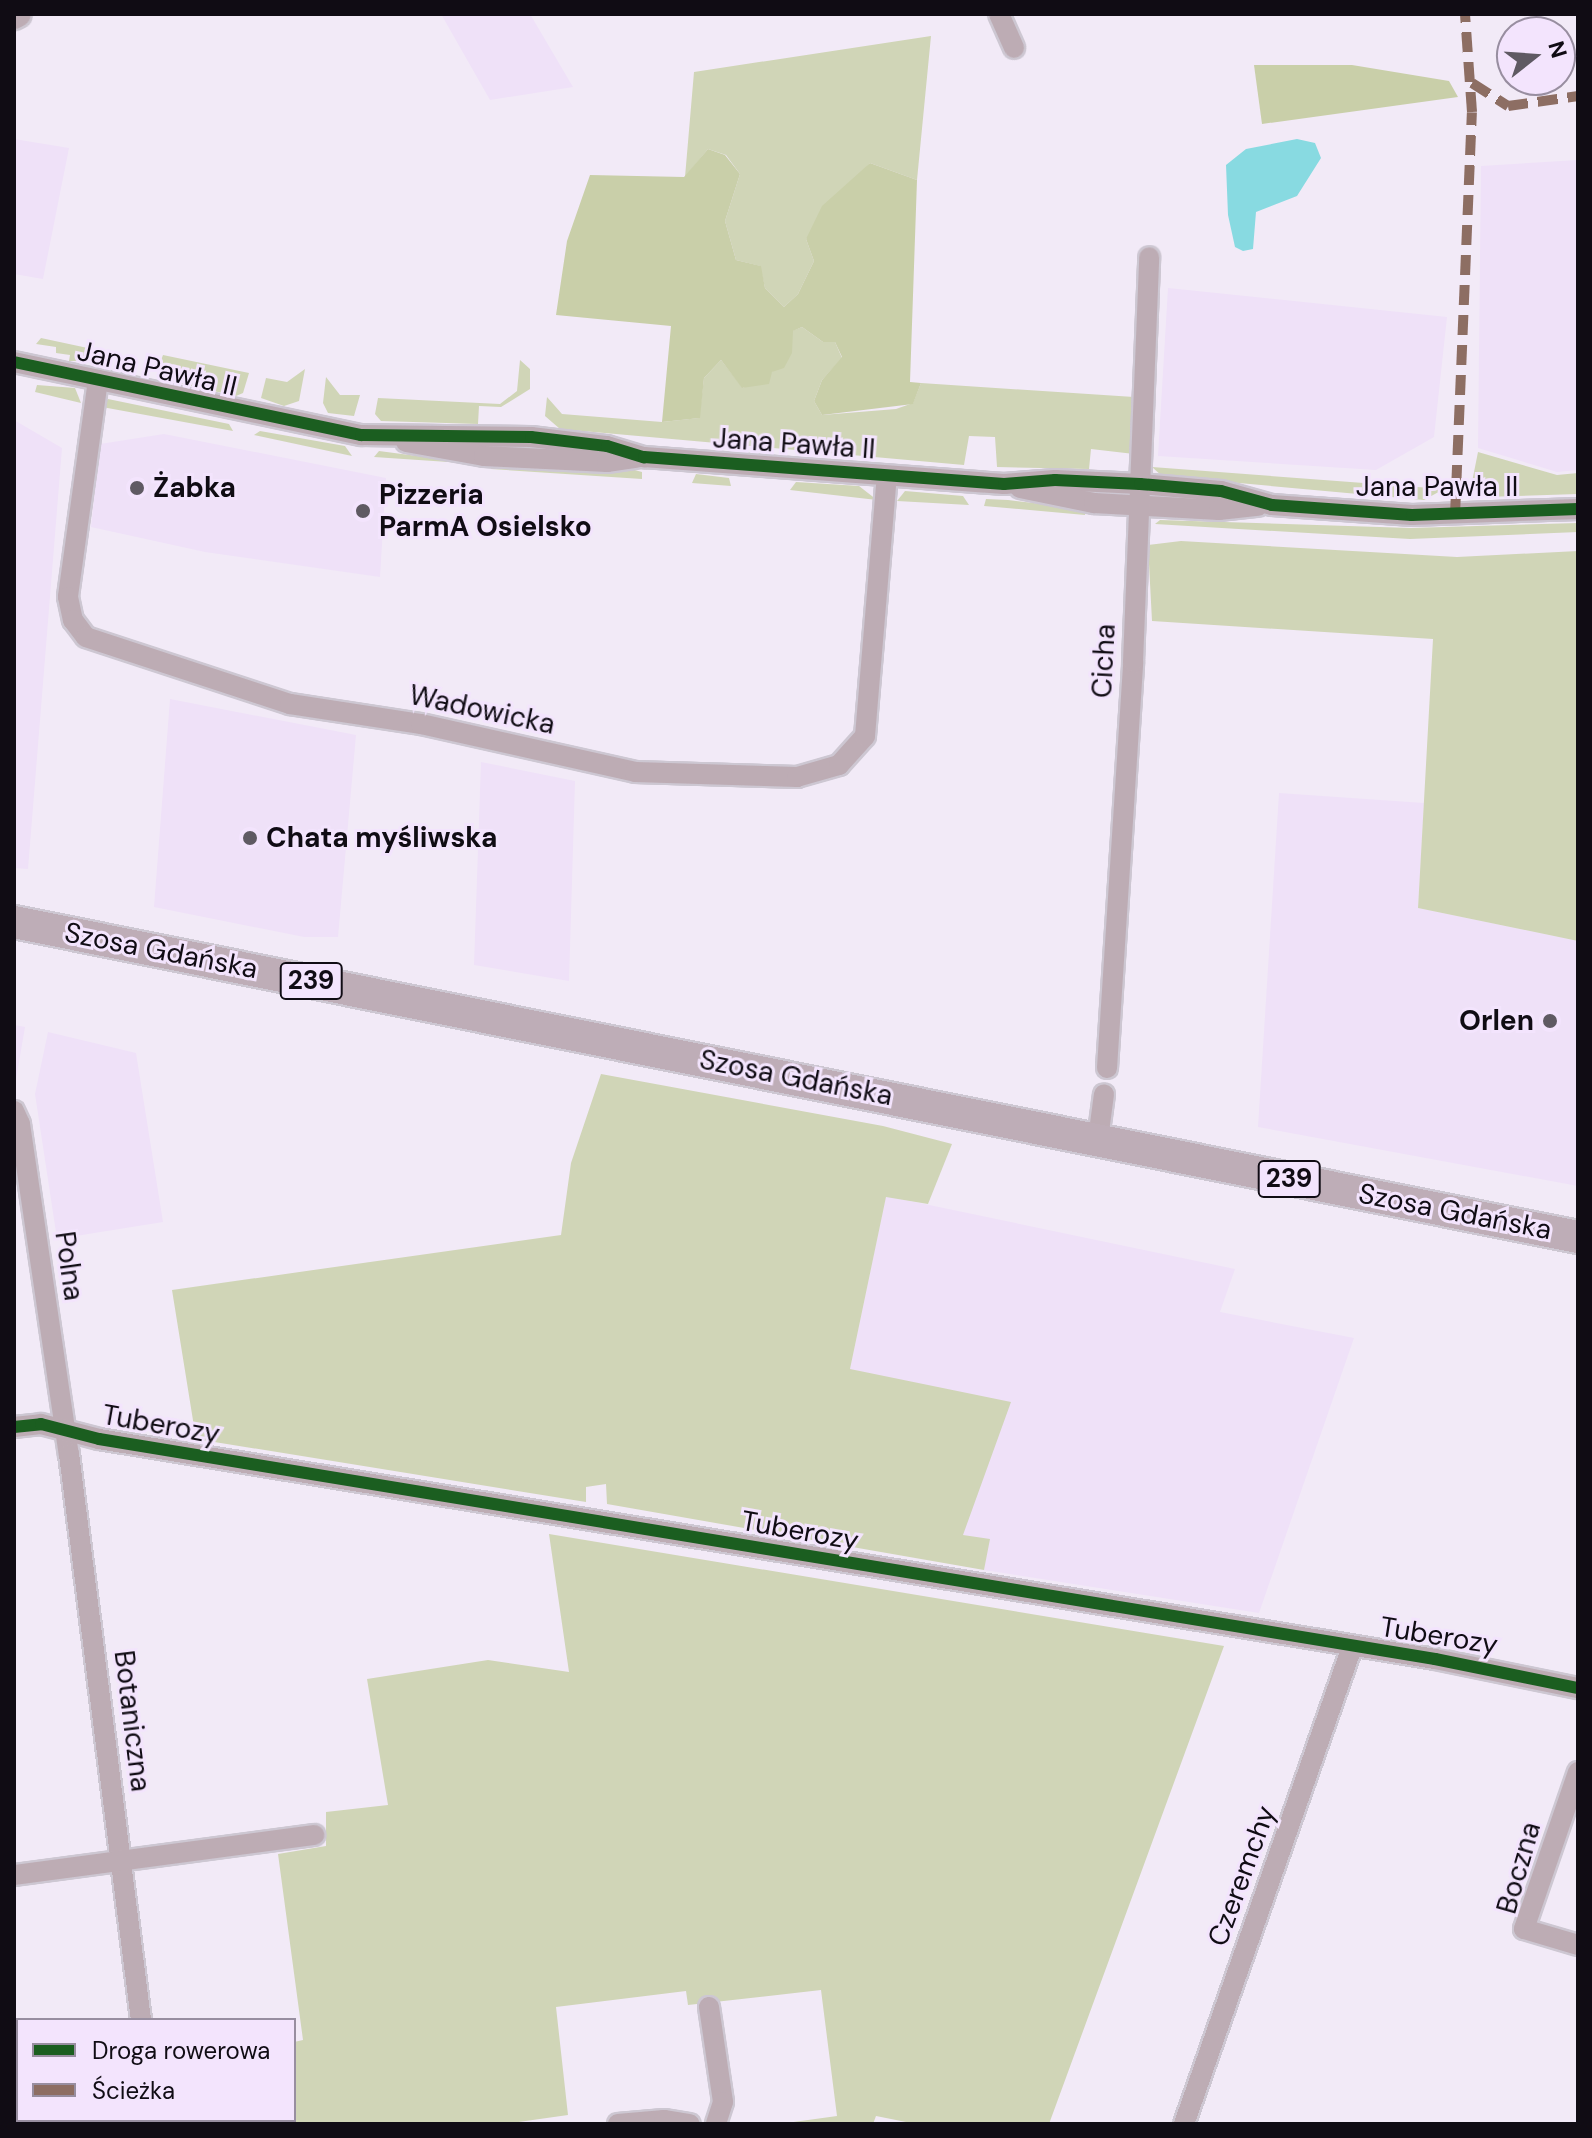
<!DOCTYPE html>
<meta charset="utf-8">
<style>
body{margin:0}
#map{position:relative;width:1592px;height:2138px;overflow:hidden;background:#f2eaf7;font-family:"DM Sans",sans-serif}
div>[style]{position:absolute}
.built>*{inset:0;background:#efe1f8}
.green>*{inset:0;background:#d0d5b7}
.forest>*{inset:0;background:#c9cfa9}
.water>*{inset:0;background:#88dae1}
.roads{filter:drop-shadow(2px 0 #cdc7d2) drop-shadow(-2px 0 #cdc7d2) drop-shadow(0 2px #cdc7d2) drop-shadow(0 -2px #cdc7d2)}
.minor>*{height:20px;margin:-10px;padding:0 10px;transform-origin:10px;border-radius:10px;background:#bdacb4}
.tertiary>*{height:26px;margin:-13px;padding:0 13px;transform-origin:13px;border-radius:13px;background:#bdacb4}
.primary>*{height:32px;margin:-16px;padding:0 16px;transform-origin:16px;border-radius:16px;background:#beadb7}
.quiet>*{height:10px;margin-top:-5px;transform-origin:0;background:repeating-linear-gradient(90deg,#8d6e63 0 20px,transparent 0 30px)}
.cycleway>*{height:12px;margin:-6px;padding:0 6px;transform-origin:6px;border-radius:6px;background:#1b5e20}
.dots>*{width:22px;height:22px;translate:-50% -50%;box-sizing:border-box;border:4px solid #f3e4fd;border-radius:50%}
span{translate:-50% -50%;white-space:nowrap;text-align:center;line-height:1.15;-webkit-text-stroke:6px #f3e4fd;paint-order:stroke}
.shield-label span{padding:2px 6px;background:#f3e4fd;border:2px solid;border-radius:6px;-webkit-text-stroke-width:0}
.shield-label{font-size:26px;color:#100c14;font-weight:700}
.street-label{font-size:28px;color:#100c14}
.poi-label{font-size:28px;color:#100c14;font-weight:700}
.left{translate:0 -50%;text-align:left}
.right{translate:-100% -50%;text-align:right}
.frame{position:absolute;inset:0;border:16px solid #100c14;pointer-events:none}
.legend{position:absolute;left:16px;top:2018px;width:280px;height:104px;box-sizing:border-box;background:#f3e4fd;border:2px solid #988ea0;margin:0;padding:10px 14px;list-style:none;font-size:24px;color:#100c14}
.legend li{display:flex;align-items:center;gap:16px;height:40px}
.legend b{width:40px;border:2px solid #988ea0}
.north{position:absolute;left:1496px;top:16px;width:80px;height:80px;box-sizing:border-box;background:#f3e4fd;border:2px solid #988ea0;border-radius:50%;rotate:73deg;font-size:22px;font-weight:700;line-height:32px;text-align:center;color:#100c14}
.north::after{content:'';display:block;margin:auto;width:28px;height:36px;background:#5f5a63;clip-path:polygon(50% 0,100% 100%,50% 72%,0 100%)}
</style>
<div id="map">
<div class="built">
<i style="clip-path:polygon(441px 14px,530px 14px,573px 87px,490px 100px)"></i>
<i style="clip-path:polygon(14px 139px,69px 148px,43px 279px,14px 274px)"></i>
<i style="clip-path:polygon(1578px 160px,1578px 470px,1557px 472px,1478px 448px,1481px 166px)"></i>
<i style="clip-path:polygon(1168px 288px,1447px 317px,1434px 437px,1376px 470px,1158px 456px)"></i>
<i style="clip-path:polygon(14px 420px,62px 448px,28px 869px,14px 868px)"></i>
<i style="clip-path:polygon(164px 434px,386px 478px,380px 577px,205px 552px,91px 527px,100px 444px)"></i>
<i style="clip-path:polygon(170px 699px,356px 735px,338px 937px,304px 937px,154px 907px)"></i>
<i style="clip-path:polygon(481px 762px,575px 781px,569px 981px,474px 965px)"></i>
<i style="clip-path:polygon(1279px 793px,1424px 803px,1418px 908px,1578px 941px,1578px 1186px,1258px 1127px)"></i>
<i style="clip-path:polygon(14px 1025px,25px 1027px,14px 1091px)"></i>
<i style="clip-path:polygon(48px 1032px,136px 1053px,163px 1222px,57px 1239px,35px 1094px)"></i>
<i style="clip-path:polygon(886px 1196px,1235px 1269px,1220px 1312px,1354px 1338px,1259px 1613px,984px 1570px,989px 1540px,962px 1535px,850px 1369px)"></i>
</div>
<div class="green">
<i style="clip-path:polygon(931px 36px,917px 180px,870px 163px,806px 239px,814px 261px,798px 294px,784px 307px,765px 288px,760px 266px,736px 260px,725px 221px,740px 174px,726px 155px,708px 149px,685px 177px,694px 72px)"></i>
<i style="clip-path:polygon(802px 327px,823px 342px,835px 342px,842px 358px,822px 380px,814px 401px,822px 415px,896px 409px,913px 403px,921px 383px,1134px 397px,1134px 454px,1091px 449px,1089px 469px,997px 467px,995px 437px,969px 436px,964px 465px,560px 429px,545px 416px,547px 397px,562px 414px,662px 422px,699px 418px,704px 378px,721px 360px,743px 388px,772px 372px,792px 331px)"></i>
<i style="clip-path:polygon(41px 338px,97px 350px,95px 361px,69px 361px,70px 355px,56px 353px,56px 347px,36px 344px)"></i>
<i style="clip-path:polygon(163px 355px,249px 373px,243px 393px,236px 396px,164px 380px,158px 368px)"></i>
<i style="clip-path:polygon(520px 360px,530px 369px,530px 389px,501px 407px,479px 406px,478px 424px,381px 421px,375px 414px,378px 398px,500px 404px,517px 391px)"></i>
<i style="clip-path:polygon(305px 369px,299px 401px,284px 406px,261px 398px,266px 378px,287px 382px)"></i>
<i style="clip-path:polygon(326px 377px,340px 395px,360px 395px,354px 416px,328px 413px,323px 403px)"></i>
<i style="clip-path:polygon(37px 385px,75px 388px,81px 403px,35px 392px)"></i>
<i style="clip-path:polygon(108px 399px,229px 424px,233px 431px,102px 407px)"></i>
<i style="clip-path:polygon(260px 431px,345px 446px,352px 456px,254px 435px)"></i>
<i style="clip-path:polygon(379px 451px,478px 464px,374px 457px)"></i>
<i style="clip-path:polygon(1478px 452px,1557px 475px,1578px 473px,1578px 494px,1483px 497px,1472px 482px)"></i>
<i style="clip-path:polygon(492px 464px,631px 469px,642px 472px,642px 479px,491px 469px)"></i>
<i style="clip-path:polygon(1152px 467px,1444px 489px,1424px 500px,1162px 476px)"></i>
<i style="clip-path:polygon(696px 474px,729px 478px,731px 486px,692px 483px)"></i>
<i style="clip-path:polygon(796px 482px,859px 486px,877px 500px,790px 490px)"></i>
<i style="clip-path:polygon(905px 491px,963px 496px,969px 505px,897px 501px)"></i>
<i style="clip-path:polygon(986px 499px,1008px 500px,1086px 509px,1085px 515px,984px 506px)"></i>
<i style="clip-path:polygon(1160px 520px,1411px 528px,1578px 523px,1578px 532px,1410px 539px,1155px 524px)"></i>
<i style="clip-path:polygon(1181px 541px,1457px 557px,1578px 551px,1578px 941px,1418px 908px,1433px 639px,1152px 621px,1148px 545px)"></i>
<i style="clip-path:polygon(601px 1074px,883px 1126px,952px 1144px,928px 1204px,886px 1197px,850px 1369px,1011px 1402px,963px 1535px,990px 1539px,984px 1570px,607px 1504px,606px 1484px,586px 1487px,586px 1502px,196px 1439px,172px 1290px,561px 1235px,571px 1163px)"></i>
<i style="clip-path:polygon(549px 1534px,1224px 1646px,1049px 2124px,916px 2124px,876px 2116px,873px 2124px,779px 2124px,837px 2116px,821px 1990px,688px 2005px,686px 1991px,556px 2007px,568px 2115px,505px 2124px,171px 2124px,171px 2120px,294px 2120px,294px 2042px,303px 2040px,278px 1854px,326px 1846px,326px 1812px,388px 1805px,367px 1679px,488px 1660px,569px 1672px)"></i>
</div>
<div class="forest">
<i style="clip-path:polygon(1254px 65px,1352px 65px,1449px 81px,1458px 97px,1262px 124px)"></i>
<i style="clip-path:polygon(708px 149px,725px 155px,740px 174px,725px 221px,736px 260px,761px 266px,765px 288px,784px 307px,798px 294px,814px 261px,806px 239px,822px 206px,870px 163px,917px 180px,910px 382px,921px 383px,913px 404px,822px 415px,814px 401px,822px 380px,842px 357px,835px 342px,823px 342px,802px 327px,793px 331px,792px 353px,784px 368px,772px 372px,769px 384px,742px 388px,721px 360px,704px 378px,700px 418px,662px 422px,671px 326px,556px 315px,567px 241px,590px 175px,684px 177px)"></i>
</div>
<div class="water">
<i style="clip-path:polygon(1297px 139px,1315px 143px,1321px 158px,1297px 196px,1256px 212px,1253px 249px,1243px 251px,1235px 247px,1228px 215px,1226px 165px,1246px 149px)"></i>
</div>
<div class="roads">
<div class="minor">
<i style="left:999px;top:14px;width:37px;rotate:66deg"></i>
<i style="left:14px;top:362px;width:355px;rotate:11.9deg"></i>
<i style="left:361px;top:435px;width:170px;rotate:0.7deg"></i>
<i style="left:531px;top:437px;width:77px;rotate:6.8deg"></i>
<i style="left:607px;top:446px;width:39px;rotate:17deg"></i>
<i style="left:644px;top:457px;width:361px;rotate:4.3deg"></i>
<i style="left:1004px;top:484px;width:51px;rotate:-4.5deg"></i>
<i style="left:1055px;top:480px;width:85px;rotate:2.7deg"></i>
<i style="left:1140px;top:484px;width:81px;rotate:4.9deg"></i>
<i style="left:1221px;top:491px;width:53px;rotate:15.4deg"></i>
<i style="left:1272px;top:505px;width:140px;rotate:4.1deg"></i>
<i style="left:1412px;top:515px;width:166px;rotate:-2.1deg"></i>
<i style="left:98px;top:380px;width:219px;rotate:97.9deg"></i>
<i style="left:68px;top:597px;width:24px;rotate:78deg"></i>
<i style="left:73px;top:620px;width:21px;rotate:53deg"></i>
<i style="left:86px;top:637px;width:215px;rotate:18.2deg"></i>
<i style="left:290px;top:704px;width:133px;rotate:8.7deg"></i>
<i style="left:421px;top:724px;width:219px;rotate:12.6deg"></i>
<i style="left:635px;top:772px;width:162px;rotate:1.8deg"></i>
<i style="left:797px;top:777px;width:44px;rotate:-15.9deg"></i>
<i style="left:839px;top:765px;width:39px;rotate:-48deg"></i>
<i style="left:865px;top:736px;width:261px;rotate:-85.2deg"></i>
<i style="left:406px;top:442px;width:79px;rotate:10.2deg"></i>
<i style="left:484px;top:456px;width:123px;rotate:2.8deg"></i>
<i style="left:607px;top:462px;width:29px;rotate:-8deg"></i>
<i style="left:1020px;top:488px;width:76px;rotate:11.5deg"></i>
<i style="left:1094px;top:503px;width:125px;rotate:3.2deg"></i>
<i style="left:1219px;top:510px;width:39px;rotate:-6deg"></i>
<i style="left:1107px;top:1068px;width:407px;rotate:-86.3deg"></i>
<i style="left:1133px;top:662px;width:405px;rotate:-87.7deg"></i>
<i style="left:14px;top:1111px;width:14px;rotate:65deg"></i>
<i style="left:20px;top:1124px;width:334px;rotate:81.6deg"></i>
<i style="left:69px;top:1454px;width:571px;rotate:82.75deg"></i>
<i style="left:1098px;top:1139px;width:45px;rotate:-82.4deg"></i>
<i style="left:14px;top:1427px;width:27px;rotate:-6deg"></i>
<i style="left:41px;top:1424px;width:60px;rotate:14.5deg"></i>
<i style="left:99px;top:1439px;width:1354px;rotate:9.35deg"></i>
<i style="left:1435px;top:1659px;width:146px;rotate:11.5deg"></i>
<i style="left:1578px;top:1772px;width:166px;rotate:109deg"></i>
<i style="left:1524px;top:1929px;width:56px;rotate:16.5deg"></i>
<i style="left:14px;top:1875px;width:303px;rotate:-7.6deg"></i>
<i style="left:709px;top:2007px;width:96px;rotate:81.6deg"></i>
<i style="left:723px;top:2102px;width:23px;rotate:108deg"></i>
<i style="left:153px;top:2120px;width:4px;rotate:90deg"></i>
<i style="left:618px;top:2124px;width:46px;rotate:-5deg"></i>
<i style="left:664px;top:2120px;width:26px;rotate:9deg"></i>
<i style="left:1184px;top:2124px;width:506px;rotate:-70.6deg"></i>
</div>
<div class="tertiary">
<i style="left:14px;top:16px;width:4px;rotate:-27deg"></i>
</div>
<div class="primary">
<i style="left:14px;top:922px;width:1595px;rotate:11.39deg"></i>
</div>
</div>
<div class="quiet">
<i style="left:1472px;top:83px;width:43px;rotate:32.6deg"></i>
<i style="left:1508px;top:106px;width:71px;rotate:-8.1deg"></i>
<i style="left:1455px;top:515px;width:403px;rotate:-87.6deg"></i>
<i style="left:1472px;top:112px;width:98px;rotate:-94.1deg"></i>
</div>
<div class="cycleway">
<i style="left:14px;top:362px;width:355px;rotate:11.9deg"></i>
<i style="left:361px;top:435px;width:170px;rotate:0.7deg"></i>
<i style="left:531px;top:437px;width:77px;rotate:6.8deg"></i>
<i style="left:607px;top:446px;width:39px;rotate:17deg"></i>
<i style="left:644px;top:457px;width:361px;rotate:4.3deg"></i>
<i style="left:1004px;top:484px;width:51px;rotate:-4.5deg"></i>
<i style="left:1055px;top:480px;width:85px;rotate:2.7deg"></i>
<i style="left:1140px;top:484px;width:81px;rotate:4.9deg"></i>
<i style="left:1221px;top:491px;width:53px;rotate:15.4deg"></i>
<i style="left:1272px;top:505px;width:140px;rotate:4.1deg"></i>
<i style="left:1412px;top:515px;width:166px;rotate:-2.1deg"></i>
<i style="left:14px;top:1427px;width:27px;rotate:-6deg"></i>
<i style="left:41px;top:1424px;width:60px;rotate:14.5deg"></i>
<i style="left:99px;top:1439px;width:1354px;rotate:9.35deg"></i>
<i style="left:1435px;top:1659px;width:146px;rotate:11.5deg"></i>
</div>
<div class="dots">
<i style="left:137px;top:488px;background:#5f5a63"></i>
<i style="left:363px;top:511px;background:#5f5a63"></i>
<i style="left:250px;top:838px;background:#5f5a63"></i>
<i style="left:1550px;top:1021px;background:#5f5a63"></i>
</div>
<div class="shield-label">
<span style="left:311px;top:981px">239</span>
<span style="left:1289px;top:1179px">239</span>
</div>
<div class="street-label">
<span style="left:157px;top:369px;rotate:13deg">Jana Pawła II</span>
<span style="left:794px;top:444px;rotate:4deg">Jana Pawła II</span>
<span style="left:1437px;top:487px">Jana Pawła II</span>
<span style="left:1104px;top:661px;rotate:-87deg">Cicha</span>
<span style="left:482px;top:710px;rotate:12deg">Wadowicka</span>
<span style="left:161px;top:951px;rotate:11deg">Szosa Gdańska</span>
<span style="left:796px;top:1078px;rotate:11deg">Szosa Gdańska</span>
<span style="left:1455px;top:1212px;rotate:11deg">Szosa Gdańska</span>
<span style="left:69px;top:1266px;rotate:82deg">Polna</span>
<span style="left:161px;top:1425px;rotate:10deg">Tuberozy</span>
<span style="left:800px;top:1531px;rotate:10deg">Tuberozy</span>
<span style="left:1439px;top:1636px;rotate:9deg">Tuberozy</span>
<span style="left:132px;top:1721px;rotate:83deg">Botaniczna</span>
<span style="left:1519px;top:1868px;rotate:-74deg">Boczna</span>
<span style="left:1242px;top:1876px;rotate:-70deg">Czeremchy</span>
</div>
<div class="poi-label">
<span class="left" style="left:153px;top:488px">Żabka</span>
<span class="left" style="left:379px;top:511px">Pizzeria<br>ParmA Osielsko</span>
<span class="left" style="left:266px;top:838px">Chata myśliwska</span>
<span class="right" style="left:1534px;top:1021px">Orlen</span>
</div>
<div class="frame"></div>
<ul class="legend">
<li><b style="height:10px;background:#1b5e20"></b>Droga rowerowa</li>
<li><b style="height:10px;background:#8d6e63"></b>Ścieżka</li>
</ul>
<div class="north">N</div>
</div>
